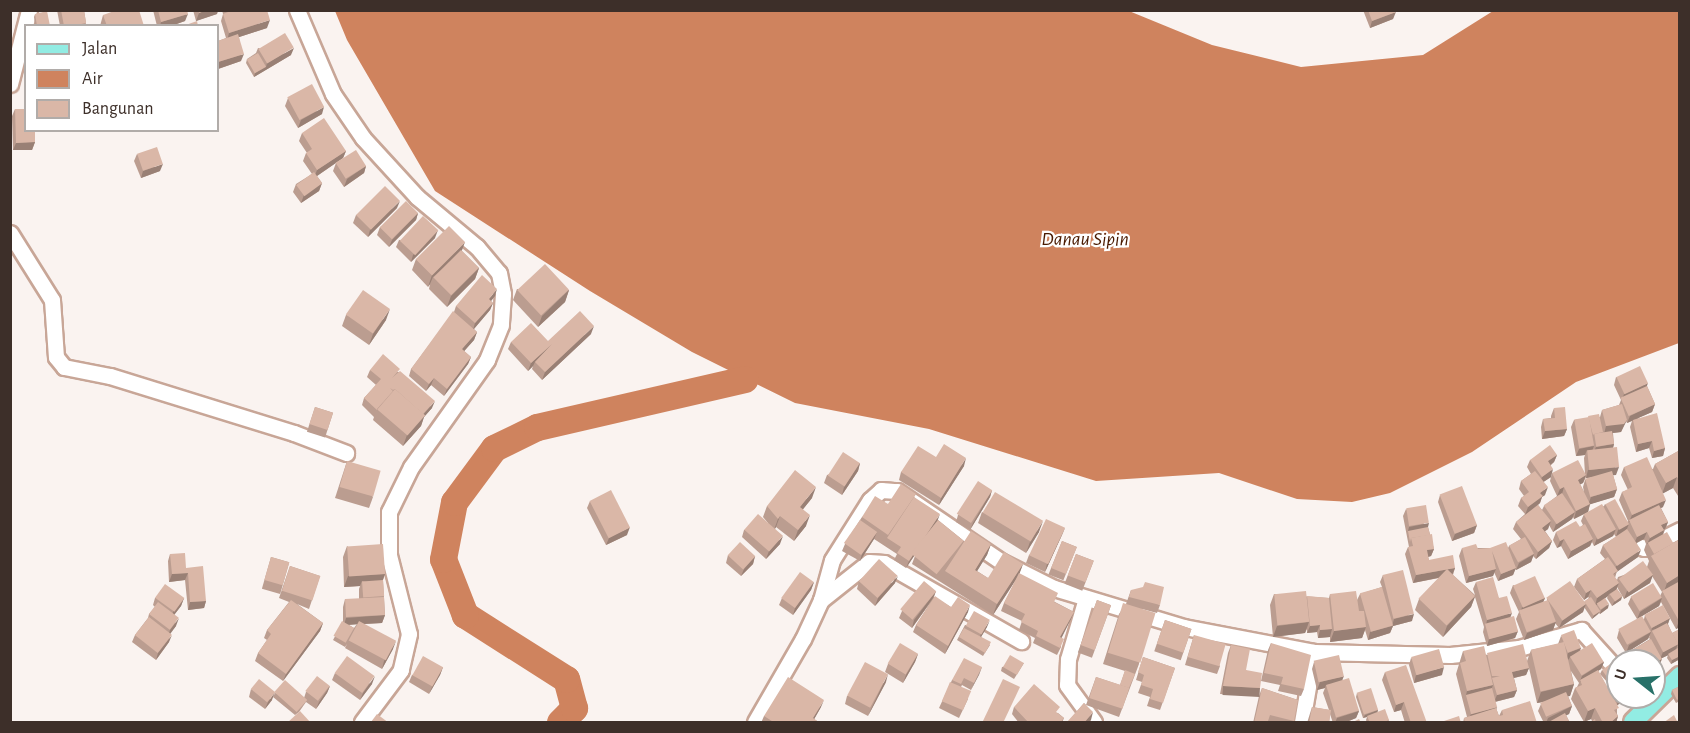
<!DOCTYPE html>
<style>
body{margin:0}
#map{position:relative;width:1690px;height:733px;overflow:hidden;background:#faf3f0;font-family:"Alegreya Sans",sans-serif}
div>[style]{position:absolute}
.water>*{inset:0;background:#cf835e}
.river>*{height:27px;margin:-13.5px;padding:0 13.5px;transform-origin:13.5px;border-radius:13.5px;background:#cf835e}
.roads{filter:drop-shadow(2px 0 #c8a697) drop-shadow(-2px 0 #c8a697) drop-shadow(0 2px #c8a697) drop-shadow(0 -2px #c8a697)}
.minor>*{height:15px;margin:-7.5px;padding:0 7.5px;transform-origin:7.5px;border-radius:7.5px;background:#fff}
.major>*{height:18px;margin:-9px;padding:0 9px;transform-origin:9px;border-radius:9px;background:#92ece3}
.wall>*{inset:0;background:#bb9d90;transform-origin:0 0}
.shaded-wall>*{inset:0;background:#998075;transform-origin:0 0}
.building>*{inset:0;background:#dab7a7;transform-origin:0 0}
span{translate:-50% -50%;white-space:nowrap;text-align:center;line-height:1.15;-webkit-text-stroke:4.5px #fff;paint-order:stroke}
.water-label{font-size:20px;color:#4a1a00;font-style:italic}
.frame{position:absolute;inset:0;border:12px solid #3d2f29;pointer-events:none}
.legend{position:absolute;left:24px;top:24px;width:195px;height:108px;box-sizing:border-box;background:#fff;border:2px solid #b1aca9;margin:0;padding:8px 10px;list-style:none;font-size:18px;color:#3d2f29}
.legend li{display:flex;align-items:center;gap:12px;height:30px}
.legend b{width:30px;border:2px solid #b1aca9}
.north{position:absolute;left:1606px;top:649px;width:60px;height:60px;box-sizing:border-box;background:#fff;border:2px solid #b1aca9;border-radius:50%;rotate:287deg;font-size:16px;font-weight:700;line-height:24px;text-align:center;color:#3d2f29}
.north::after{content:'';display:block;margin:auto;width:21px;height:27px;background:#287169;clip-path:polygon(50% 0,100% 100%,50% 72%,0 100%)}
</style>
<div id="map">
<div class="water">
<i style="clip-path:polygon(335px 11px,1129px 11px,1212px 45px,1301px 67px,1423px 55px,1493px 11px,1679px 11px,1679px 343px,1576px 382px,1472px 452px,1390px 493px,1352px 502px,1297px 499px,1219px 473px,1096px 481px,929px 429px,795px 403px,692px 352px,590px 291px,435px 191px,347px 40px)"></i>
</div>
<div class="river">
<i style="left:560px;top:722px;width:20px;rotate:-45deg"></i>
<i style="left:574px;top:708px;width:30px;rotate:-105deg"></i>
<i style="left:566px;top:679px;width:120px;rotate:-147.6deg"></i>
<i style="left:465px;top:615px;width:60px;rotate:-111.4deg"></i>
<i style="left:443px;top:559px;width:58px;rotate:-79.1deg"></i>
<i style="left:454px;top:502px;width:67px;rotate:-53.5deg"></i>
<i style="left:494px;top:448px;width:48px;rotate:-26deg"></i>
<i style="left:537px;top:427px;width:213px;rotate:-13deg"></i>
</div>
<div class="roads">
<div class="minor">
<i style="left:297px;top:10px;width:91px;rotate:66.8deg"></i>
<i style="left:333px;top:94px;width:53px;rotate:55.7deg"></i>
<i style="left:363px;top:138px;width:80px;rotate:47.5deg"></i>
<i style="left:417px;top:197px;width:78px;rotate:39.8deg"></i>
<i style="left:477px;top:247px;width:34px;rotate:50deg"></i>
<i style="left:499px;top:273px;width:21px;rotate:79deg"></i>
<i style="left:503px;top:294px;width:31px;rotate:94deg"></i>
<i style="left:501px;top:325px;width:38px;rotate:112deg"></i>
<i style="left:487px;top:360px;width:131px;rotate:125.4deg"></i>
<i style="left:411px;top:467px;width:50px;rotate:116.1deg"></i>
<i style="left:389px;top:512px;width:43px;rotate:90deg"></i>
<i style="left:389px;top:555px;width:81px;rotate:75.8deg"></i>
<i style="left:409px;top:634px;width:37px;rotate:103deg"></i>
<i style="left:401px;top:670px;width:65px;rotate:126.9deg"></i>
<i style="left:10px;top:84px;width:76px;rotate:-75.6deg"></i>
<i style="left:10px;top:233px;width:79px;rotate:57.9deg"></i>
<i style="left:52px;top:300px;width:57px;rotate:86deg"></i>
<i style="left:56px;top:357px;width:13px;rotate:51deg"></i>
<i style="left:64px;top:367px;width:47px;rotate:11.1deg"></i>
<i style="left:110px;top:376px;width:193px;rotate:17.2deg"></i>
<i style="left:294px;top:433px;width:56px;rotate:21deg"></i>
<i style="left:1628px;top:534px;width:13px;rotate:61deg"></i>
<i style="left:1634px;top:545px;width:10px;rotate:17deg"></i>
<i style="left:1644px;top:548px;width:40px;rotate:-26.6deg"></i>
<i style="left:1086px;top:598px;width:64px;rotate:106.4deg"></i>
<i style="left:1068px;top:659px;width:26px;rotate:92deg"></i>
<i style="left:1067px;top:685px;width:46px;rotate:53.9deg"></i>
<i style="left:821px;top:600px;width:61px;rotate:-38.4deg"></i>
<i style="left:869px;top:562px;width:15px;rotate:4deg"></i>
<i style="left:884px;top:563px;width:158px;rotate:29.7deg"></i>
<i style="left:755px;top:722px;width:96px;rotate:-60deg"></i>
<i style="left:803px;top:639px;width:43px;rotate:-65.2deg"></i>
<i style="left:821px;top:600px;width:41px;rotate:-74.6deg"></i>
<i style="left:832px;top:560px;width:71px;rotate:-57.7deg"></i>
<i style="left:870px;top:500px;width:15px;rotate:-42deg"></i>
<i style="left:881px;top:490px;width:16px;rotate:4deg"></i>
<i style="left:897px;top:491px;width:127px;rotate:34.1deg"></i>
<i style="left:1002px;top:562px;width:58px;rotate:26.6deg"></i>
<i style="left:1054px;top:588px;width:136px;rotate:16.7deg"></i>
<i style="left:1184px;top:627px;width:132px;rotate:10.9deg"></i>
<i style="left:1314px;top:652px;width:136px;rotate:1.3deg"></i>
<i style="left:1450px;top:655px;width:69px;rotate:-5.8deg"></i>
<i style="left:1519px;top:648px;width:65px;rotate:-16.2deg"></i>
<i style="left:1581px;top:630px;width:55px;rotate:47.9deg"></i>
<i style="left:1302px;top:722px;width:71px;rotate:-80.3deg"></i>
</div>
<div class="major">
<i style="left:1633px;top:722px;width:66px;rotate:-44.4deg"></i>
</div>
</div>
<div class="wall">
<i style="clip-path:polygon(57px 10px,84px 10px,86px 23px,85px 26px,60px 26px)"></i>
<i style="clip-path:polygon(153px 10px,187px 10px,185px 21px,171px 26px,157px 26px)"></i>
<i style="clip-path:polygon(193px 10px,218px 10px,217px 14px,196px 21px)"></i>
<i style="clip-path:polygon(222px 10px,233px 10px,267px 28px,239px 37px,241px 61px,218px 69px,218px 41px,226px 38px,221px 21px,223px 14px)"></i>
<i style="clip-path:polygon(1363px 10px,1395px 10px,1393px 19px,1370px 28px)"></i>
<i style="clip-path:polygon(35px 14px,50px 26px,35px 26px,34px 17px)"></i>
<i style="clip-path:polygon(103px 15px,144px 26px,100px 26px)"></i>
<i style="clip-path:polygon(258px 48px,291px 55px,254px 77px,246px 63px,247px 59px,256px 53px)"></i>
<i style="clip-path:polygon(288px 98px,322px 114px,298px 128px,285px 106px)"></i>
<i style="clip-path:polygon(15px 109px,35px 142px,32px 150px,13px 150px,12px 116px)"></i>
<i style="clip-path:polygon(302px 133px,346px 151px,343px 158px,317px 176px,322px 183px,319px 191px,301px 203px,293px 192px,296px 184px,312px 174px,303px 161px,306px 153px,307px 153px,299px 141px)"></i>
<i style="clip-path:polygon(137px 154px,160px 171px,141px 178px,134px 161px)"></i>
<i style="clip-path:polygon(336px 163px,366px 166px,364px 173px,344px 187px,333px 171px)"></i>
<i style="clip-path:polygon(397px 208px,368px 237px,353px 223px,356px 215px)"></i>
<i style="clip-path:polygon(418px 213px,416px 220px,389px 247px,377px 235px,380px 227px)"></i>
<i style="clip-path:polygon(435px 238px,411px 262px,396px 247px,399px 240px)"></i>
<i style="clip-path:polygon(462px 251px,479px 268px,475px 279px,447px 307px,429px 289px,430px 284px,428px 287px,412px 270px,416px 259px)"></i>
<i style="clip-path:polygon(517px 289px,569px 290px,565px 302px,538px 327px,513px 300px)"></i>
<i style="clip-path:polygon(495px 296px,491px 301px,493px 303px,490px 310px,474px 329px,477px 332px,474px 340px,464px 351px,471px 357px,468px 364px,444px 396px,431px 385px,426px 391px,409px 376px,411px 369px,454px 312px,456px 306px)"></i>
<i style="clip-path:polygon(346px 315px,386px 320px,369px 345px,342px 326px)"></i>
<i style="clip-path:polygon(591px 334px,542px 380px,532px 369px,533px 366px,528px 371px,508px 349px,511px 342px,548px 341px)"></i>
<i style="clip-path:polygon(370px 370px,399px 372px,432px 408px,424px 417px,421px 426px,403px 446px,373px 420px,374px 417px,362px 405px,364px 398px,376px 385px,367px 377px)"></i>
<i style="clip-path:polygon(evenodd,1616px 377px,1647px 386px,1655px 404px,1652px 412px,1638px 418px,1665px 448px,1663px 456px,1652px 458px,1649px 448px,1636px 452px,1630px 427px,1632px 421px,1627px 423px,1626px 421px,1621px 432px,1613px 433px,1614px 444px,1613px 448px,1616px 475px,1613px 475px,1617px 489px,1614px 497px,1590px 504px,1588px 512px,1574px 519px,1573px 517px,1572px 519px,1553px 532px,1549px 525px,1548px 529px,1545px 531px,1552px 541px,1549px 548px,1536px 559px,1533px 556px,1531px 562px,1516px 570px,1515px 569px,1513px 575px,1498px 581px,1494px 572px,1493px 576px,1466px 583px,1459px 556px,1462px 548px,1508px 548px,1509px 546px,1521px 539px,1513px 529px,1516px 522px,1525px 514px,1518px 506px,1521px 498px,1524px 496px,1519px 489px,1521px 481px,1531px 474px,1527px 467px,1530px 460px,1557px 455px,1554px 462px,1551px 465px,1551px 477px,1543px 482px,1545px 495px,1542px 497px,1540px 503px,1538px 505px,1542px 510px,1544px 506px,1557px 496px,1550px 481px,1552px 473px,1585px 474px,1584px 458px,1585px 455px,1576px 456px,1571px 427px,1574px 420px,1600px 417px,1602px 410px,1619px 405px,1621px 400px,1614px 385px,1616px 377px,1586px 477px,1586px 478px,1594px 477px,1585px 480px,1583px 487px,1584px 492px,1580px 484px,1583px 483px,1586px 477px)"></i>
<i style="left:315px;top:407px;width:19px;height:26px;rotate:18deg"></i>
<i style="clip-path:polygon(1554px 408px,1567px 429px,1564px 436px,1542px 439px,1541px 427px,1543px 419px,1551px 418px,1551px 416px)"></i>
<i style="clip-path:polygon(evenodd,1680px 450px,1680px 499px,1673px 488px,1663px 493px,1663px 507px,1661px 508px,1668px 522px,1663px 535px,1673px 543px,1680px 539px,1680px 627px,1676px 629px,1661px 602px,1659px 606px,1637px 619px,1628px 604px,1631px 597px,1660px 596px,1662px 592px,1652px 576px,1650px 583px,1624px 599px,1617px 587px,1617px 589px,1622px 596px,1621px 600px,1612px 606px,1607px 598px,1608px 596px,1605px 598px,1608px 608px,1600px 614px,1599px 613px,1598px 614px,1592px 619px,1584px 607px,1583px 612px,1559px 628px,1555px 623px,1553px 630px,1524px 640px,1516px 619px,1519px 612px,1510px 593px,1513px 585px,1545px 598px,1543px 602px,1547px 601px,1547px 599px,1584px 602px,1589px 598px,1588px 597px,1584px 600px,1574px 587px,1577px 579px,1605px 559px,1600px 553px,1603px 545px,1616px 537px,1614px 534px,1613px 536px,1594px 546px,1592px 542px,1590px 546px,1568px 559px,1561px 546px,1557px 548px,1553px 540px,1556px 532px,1580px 527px,1583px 525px,1581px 521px,1584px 514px,1604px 506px,1605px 504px,1628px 522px,1628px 521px,1619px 500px,1622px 492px,1628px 490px,1621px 475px,1624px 467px,1653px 469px,1655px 464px,1680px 450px,1644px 539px,1646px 544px,1644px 550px,1649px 561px,1647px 567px,1618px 577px,1617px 580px,1615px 578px,1617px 571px,1638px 557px,1637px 543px,1644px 539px)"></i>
<i style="clip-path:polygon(936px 457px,964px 466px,939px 505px,899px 480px,901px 472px)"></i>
<i style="clip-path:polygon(347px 461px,373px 497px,369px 508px,335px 498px)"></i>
<i style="clip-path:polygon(860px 463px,858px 471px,842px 495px,824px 483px,827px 475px)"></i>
<i style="clip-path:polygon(992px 490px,990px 497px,970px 530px,956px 522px,958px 515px)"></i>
<i style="clip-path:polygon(916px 494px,914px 497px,938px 520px,964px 541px,991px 544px,987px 555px,977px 571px,988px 578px,1023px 564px,1019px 574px,1055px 602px,1074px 612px,1061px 638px,1061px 647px,1057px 655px,1033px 643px,1035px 638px,1019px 630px,1022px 621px,1001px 611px,1004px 603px,1018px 576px,993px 615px,912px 564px,915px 556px,926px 538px,906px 568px,894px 560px,897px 554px,874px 539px,860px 561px,842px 551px,845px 544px,860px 520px,862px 517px,888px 504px)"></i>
<i style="clip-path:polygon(1440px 495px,1477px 525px,1474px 533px,1452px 541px,1438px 502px)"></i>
<i style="clip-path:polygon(812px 498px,803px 509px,806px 526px,794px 541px,776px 527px,775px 529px,780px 544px,766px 559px,742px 537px,744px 530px,768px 523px,763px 517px,767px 506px)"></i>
<i style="clip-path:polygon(590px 501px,627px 535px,606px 545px,587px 508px)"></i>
<i style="clip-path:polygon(1406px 509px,1428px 527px,1434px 549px,1431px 556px,1428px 557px,1429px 560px,1455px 568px,1453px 575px,1475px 595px,1473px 589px,1476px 582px,1499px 598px,1518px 631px,1515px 638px,1487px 646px,1483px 632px,1484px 627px,1475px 597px,1471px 607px,1443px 637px,1415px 610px,1419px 599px,1439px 578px,1413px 583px,1405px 554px,1408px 547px,1409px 547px,1403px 516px)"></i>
<i style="clip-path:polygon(982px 512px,1039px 532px,1026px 553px,978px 523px)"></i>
<i style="clip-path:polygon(1065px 528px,1045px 572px,1026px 563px,1029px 555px)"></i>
<i style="left:1062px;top:541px;width:16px;height:36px;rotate:22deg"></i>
<i style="clip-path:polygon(evenodd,347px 546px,385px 574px,383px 580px,385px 615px,382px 623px,364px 624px,393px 649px,382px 669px,345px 648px,347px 644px,345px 647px,333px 640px,343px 622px,343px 607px,345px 599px,359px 599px,359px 589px,360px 586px,344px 587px,343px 557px,347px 546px,357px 624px,354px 628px,349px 625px,357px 624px)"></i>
<i style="clip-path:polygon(170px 554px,186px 568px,206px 601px,204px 608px,188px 610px,185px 580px,169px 582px,168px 561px)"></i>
<i style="left:1076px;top:554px;width:19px;height:32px;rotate:21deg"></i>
<i style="clip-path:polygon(728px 555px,755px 556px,753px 564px,741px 576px,726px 563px)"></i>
<i style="left:271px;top:557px;width:19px;height:33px;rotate:16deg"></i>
<i style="clip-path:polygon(290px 566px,320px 576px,309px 609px,297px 604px,323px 623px,320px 631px,283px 681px,255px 661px,258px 653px,267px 640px,264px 638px,267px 630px,289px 602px,279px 598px)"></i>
<i style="clip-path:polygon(1383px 575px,1412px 621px,1393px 626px,1390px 633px,1368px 640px,1365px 630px,1362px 638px,1330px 642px,1330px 637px,1318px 638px,1317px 632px,1307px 633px,1307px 629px,1305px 633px,1273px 637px,1270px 605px,1274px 594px,1329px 598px,1330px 594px,1357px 600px,1360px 594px,1382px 587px,1380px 582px)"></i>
<i style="clip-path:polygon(859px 581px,895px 583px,875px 606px,857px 589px)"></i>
<i style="clip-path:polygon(814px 582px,811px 590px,793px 615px,779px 605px,782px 598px)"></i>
<i style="clip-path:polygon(1131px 590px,1160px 605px,1157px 613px,1142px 609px,1139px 664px,1119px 717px,1086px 705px,1091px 720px,1088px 723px,1067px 723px,1084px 703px,1086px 705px,1096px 677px,1120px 685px,1125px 671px,1103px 664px,1119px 614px,1126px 604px)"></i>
<i style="clip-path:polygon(936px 591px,934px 597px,951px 607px,968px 612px,945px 654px,913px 632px,916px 625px,931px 602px,912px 628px,899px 618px,902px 611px)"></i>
<i style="clip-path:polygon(155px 598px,184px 598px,181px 606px,174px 615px,176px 626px,170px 633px,169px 642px,156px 660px,132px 642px,135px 635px,148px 618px,149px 614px,155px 607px,153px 605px)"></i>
<i style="left:1097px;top:600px;width:15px;height:56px;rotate:20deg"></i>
<i style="clip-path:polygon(1645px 615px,1670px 618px,1668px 624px,1672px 633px,1678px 630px,1680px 628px,1680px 659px,1671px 664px,1667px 658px,1668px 655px,1662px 658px,1659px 666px,1654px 669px,1654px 661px,1625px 661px,1627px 653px,1650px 639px,1649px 638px,1650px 635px,1648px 639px,1626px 653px,1617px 638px,1619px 630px,1644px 619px)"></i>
<i style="left:1165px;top:620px;width:28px;height:33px;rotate:19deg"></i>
<i style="clip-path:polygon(965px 625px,987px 627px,981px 637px,990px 645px,983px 656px,957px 640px)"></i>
<i style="clip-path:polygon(1194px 635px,1220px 666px,1217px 674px,1185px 665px)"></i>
<i style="clip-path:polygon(1561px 636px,1581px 648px,1580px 650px,1604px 662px,1601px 669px,1598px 671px,1611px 694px,1611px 693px,1607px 686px,1608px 683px,1600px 674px,1602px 670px,1618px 676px,1612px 680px,1630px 697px,1617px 705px,1617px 714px,1618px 716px,1616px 723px,1589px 723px,1592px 721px,1591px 719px,1584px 722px,1571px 699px,1575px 688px,1577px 687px,1579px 683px,1571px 671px,1574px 684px,1570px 696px,1568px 696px,1572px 706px,1569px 714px,1566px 715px,1570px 723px,1544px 723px,1538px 711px,1541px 704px,1545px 702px,1537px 703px,1529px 668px,1526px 675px,1514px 678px,1517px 690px,1514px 697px,1495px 702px,1496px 708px,1499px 716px,1502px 710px,1537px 723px,1463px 723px,1464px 718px,1467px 717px,1456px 674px,1463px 651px,1527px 661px,1531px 650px,1558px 644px)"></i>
<i style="clip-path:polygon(1271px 643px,1304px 689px,1301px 696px,1278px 691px,1280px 685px,1261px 681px,1268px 650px)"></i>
<i style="clip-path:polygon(1231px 645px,1246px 670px,1260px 688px,1257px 696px,1220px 694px,1228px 653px)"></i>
<i style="clip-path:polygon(918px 654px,915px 662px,903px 683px,885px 672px,888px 664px)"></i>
<i style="clip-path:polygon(1143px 657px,1175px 668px,1160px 710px,1147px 706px,1150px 697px,1138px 693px,1142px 682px,1136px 680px)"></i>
<i style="clip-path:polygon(1411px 658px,1442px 675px,1414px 683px,1409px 665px)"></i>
<i style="clip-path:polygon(1314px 662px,1343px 680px,1359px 711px,1356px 718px,1344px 723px,1333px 723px,1330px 714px,1329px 723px,1307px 723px,1312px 707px,1329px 710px,1323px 693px,1325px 688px,1317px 690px,1312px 669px)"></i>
<i style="clip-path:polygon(1024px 663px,1014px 679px,1001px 671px,1002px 667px)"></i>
<i style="clip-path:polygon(443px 667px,440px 675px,429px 694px,409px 682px,412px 675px)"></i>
<i style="clip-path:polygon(982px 667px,971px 690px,962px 685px,961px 687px,968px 699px,959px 718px,939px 708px,952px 680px)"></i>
<i style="clip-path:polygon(1385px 672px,1427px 723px,1405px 723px,1401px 710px,1394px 712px,1382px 680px)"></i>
<i style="clip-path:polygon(335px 673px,372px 684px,360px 700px,332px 680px)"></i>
<i style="clip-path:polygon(886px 682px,868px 716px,845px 704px,847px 696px)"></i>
<i style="clip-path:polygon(330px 686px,327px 693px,316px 709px,306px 702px,299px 712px,295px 715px,273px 697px,275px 693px,304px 698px,306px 692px)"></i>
<i style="clip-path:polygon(1680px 686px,1680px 701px,1676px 703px,1671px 694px,1672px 690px)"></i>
<i style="clip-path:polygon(1262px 688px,1298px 700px,1293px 723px,1253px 723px,1259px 696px)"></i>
<i style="clip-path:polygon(251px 689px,272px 700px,265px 709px,249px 697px)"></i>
<i style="clip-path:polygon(1357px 693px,1378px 710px,1377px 712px,1389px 720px,1388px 722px,1393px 723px,1367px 723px,1366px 720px,1367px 717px,1363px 718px,1356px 697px)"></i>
<i style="clip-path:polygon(821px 707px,814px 719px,820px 723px,761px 723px,764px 716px)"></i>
<i style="clip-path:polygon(1014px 707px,1058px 713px,1064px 718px,1062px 723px,1019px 723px,1012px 714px)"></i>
</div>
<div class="shaded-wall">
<i style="clip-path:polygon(207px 10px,218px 10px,217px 14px,196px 21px,199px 13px)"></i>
<i style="clip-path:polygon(1396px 12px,1393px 19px,1370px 28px,1372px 21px)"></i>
<i style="clip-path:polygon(188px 14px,185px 21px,171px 26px,160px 26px,161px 22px)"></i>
<i style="clip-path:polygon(270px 20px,267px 28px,227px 41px,229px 33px)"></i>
<i style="clip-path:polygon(294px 48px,291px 55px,254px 77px,255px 73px,266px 67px,267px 63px)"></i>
<i style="clip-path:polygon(244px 54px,241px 61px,218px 69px,218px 62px)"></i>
<i style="clip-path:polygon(324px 107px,322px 114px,298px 128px,301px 120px)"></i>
<i style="clip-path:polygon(35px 142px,32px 150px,13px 150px,16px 143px)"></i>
<i style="clip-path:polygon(346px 151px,343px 158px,314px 178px,317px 170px)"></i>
<i style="clip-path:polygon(163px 164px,160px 171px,141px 178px,143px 171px)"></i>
<i style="clip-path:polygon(366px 166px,364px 173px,344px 187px,347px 179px)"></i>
<i style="clip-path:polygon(322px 183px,319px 191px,301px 203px,304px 195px)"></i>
<i style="clip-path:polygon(400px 201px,397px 208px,368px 237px,370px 230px)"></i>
<i style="clip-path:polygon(418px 213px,416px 220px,389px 247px,392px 240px)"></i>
<i style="clip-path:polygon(438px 230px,435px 238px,411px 262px,413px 255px)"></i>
<i style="clip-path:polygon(465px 242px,461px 253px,433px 277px,430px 284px,428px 287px,432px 275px)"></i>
<i style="clip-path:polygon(479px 268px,475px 279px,447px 307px,451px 296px)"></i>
<i style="clip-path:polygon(497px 289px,495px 296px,486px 307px,489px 299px)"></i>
<i style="clip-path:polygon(569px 290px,565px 302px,538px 327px,542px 316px)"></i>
<i style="clip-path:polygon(493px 303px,490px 310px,473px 330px,475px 323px)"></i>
<i style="clip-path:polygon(390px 309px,386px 320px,369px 345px,373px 334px)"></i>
<i style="clip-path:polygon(594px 326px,591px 334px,542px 380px,545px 372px)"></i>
<i style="clip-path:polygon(477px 332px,474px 340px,459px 357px,462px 349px)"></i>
<i style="clip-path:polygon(552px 344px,535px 362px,533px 366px,528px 371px,531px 363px)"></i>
<i style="clip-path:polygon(471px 357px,468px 364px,444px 396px,447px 389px)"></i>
<i style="clip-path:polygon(434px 378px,431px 385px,426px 391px,429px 384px)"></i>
<i style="clip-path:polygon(1648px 383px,1645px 391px,1622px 400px,1624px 394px)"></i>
<i style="clip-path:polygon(435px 401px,432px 408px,424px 417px,421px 426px,403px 446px,407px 435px,422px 416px)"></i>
<i style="clip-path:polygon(1655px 404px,1652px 412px,1627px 423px,1630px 416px)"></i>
<i style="clip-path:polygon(1627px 420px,1621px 432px,1604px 434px,1606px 426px)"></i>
<i style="clip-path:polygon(1567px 429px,1564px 436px,1542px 439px,1545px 431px)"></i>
<i style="clip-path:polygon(1652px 441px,1649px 448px,1636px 452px,1638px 444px)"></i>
<i style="clip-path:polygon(1614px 444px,1612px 451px,1593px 454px,1596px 447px)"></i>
<i style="clip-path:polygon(1594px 446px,1591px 454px,1587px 450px,1585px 455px,1576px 456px,1579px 449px)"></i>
<i style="clip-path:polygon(1665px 448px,1663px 456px,1652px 458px,1654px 451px)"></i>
<i style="clip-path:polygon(1557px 455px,1554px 462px,1545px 469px,1548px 461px)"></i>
<i style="clip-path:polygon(966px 458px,964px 466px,939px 505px,941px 498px)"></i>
<i style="clip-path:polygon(860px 463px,858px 471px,842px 495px,844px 487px)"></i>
<i style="clip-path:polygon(1619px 467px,1616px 475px,1586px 478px,1588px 470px)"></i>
<i style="clip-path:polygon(1553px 469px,1551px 477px,1539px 485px,1542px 477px)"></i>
<i style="clip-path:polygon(1586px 475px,1583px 483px,1575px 487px,1578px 480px)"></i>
<i style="clip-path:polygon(1677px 477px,1673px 488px,1662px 494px,1666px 483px)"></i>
<i style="clip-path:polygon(816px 487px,812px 498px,796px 518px,800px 507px)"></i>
<i style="clip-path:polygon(1548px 487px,1545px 495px,1542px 497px,1540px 503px,1525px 515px,1528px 507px,1540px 493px)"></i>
<i style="clip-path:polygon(1564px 487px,1562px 494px,1557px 496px,1560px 489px)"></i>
<i style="clip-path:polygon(1617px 489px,1614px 497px,1588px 505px,1591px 497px)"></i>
<i style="clip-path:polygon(992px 490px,990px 497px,970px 530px,973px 523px)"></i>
<i style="clip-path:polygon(1666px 500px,1663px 507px,1629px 522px,1632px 515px)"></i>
<i style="clip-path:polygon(1590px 504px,1588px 512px,1574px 519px,1576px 511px)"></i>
<i style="clip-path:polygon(1575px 512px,1572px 519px,1553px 532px,1556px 524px)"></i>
<i style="clip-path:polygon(940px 514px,937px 522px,906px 568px,909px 561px)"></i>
<i style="clip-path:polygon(810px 515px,806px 526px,794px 541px,798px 530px)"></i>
<i style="clip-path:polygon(780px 516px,776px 527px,774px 530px,778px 519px)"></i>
<i style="clip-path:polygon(1043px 521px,1039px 532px,1026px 553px,1030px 542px)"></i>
<i style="clip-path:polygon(1551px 521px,1548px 529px,1540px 535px,1542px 528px)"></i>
<i style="clip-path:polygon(1668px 522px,1665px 529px,1659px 532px,1661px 525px)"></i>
<i style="clip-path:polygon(1429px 523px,1427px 531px,1408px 531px,1409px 527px)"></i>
<i style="clip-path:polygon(1629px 524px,1626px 531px,1616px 537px,1618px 530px)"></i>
<i style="clip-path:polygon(1477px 525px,1474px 533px,1452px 541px,1455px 534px)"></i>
<i style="clip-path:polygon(630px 527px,627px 535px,606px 545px,609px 538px)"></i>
<i style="clip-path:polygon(1065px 528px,1062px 535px,1045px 572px,1047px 564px)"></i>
<i style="clip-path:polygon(1616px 529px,1613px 536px,1594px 546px,1597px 538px)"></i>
<i style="clip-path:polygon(1664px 530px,1662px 538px,1647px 544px,1650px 538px)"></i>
<i style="clip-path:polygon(877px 532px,874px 539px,860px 561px,862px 554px)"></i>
<i style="clip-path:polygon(1647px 532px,1644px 539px,1634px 544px,1637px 537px)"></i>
<i style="clip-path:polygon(783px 536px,780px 544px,766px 559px,769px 551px)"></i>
<i style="clip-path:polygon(1564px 539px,1561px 546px,1557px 548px,1560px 541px)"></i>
<i style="clip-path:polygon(1593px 539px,1590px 546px,1568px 559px,1571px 551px)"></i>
<i style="clip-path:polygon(1552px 541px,1549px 548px,1536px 559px,1538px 552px)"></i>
<i style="clip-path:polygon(991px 544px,987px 555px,971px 581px,975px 570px)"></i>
<i style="clip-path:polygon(1434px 549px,1431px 556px,1424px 558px,1427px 550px)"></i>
<i style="clip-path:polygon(1641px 550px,1638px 557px,1614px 574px,1616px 566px)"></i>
<i style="clip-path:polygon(1534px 554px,1531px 562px,1516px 570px,1519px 563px)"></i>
<i style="clip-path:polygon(755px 556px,753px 564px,741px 576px,744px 569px)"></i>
<i style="clip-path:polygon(1023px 564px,1019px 575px,993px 615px,997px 604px)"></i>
<i style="clip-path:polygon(1455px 568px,1452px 575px,1413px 583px,1416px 575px)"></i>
<i style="clip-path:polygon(1516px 568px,1513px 575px,1498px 581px,1501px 574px)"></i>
<i style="clip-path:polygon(1496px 569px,1493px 576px,1466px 583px,1469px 576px)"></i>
<i style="clip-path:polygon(188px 573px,185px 580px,169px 582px,172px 574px)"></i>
<i style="clip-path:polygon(385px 574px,381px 585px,362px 581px,360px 586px,344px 587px,348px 576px)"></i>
<i style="clip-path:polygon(1680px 574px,1680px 584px,1663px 594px,1667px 583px)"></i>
<i style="clip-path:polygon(1653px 575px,1650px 583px,1624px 599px,1627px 591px)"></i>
<i style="clip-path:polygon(898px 576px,895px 583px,875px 606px,878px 598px)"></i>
<i style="clip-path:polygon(814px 582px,811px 590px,793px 615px,795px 608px)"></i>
<i style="clip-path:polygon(1619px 583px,1616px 590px,1609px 594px,1608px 596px,1595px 606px,1597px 598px)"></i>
<i style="clip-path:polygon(1591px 590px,1588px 597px,1584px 600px,1586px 593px)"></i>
<i style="clip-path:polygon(936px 591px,933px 598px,912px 628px,914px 620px)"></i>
<i style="clip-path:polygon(1475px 596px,1471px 607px,1443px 637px,1447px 626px)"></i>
<i style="clip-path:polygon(1622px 596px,1621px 600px,1612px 606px,1614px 602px)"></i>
<i style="clip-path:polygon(184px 598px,181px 606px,171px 619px,173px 612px)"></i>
<i style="clip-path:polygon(1545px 598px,1542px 605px,1520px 615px,1522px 607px)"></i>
<i style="clip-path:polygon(1662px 598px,1659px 606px,1637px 619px,1640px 612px)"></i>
<i style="clip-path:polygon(206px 601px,204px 608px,188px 610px,190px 602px)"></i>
<i style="clip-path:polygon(1586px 604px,1583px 612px,1559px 628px,1562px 621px)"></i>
<i style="clip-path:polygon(1609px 604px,1608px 608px,1600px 614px,1601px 610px)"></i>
<i style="clip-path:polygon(970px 605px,968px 612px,945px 654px,948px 646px)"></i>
<i style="clip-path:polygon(1600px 611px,1598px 614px,1592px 619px,1594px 615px)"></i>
<i style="clip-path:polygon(1074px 612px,1071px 619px,1058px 645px,1060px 637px)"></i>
<i style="clip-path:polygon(1512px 613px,1509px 621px,1486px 625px,1487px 620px)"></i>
<i style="clip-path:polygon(1414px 614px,1412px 621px,1393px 626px,1390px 633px,1368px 640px,1370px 632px,1392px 626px,1394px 619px)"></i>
<i style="clip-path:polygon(385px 615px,382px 623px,344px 625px,346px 618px)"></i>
<i style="clip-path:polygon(179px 618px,176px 626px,168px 637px,170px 630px)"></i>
<i style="clip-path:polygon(1670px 618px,1667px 626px,1652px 630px,1648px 639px,1626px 653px,1629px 645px,1651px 632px,1652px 628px)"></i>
<i style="clip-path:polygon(990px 620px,987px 627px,978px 642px,981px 634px)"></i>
<i style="clip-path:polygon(1679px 621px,1680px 621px,1680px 627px,1676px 629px)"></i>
<i style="clip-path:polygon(1309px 622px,1305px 633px,1273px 637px,1277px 626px)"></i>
<i style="clip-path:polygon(1556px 622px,1553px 630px,1524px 640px,1527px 633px)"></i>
<i style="clip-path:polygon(323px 623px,320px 631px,283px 681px,286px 674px)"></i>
<i style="clip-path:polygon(1320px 625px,1317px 632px,1307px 633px,1310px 626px)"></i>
<i style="clip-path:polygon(1366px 627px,1362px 638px,1330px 642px,1334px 631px)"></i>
<i style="clip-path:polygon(1332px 629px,1330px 637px,1318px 638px,1320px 630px)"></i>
<i style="clip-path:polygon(1518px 631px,1515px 638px,1487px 646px,1489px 639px)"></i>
<i style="clip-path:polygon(172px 635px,169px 642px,156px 660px,158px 653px)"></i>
<i style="clip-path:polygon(396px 641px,393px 649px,382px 669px,384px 661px)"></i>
<i style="clip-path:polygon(1678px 644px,1675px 652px,1660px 659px,1663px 652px)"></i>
<i style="clip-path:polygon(1581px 648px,1578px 655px,1570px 657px,1569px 659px,1566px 661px,1568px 653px)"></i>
<i style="clip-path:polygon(918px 654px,915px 662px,903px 683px,906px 675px)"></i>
<i style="clip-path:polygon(1680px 656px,1680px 659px,1671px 664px,1672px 660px)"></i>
<i style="clip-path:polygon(1662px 659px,1659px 666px,1654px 669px,1654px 663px)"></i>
<i style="clip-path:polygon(1604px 662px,1601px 669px,1581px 682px,1580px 681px,1582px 676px)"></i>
<i style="clip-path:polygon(443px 667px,440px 675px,429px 694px,432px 687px)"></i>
<i style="clip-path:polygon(982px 667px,979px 675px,971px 690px,974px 683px)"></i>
<i style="clip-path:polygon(1444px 667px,1442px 675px,1414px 683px,1416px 675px)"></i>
<i style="clip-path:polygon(1529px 668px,1526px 675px,1509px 679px,1512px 672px)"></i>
<i style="clip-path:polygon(1618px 673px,1618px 676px,1608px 684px,1609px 680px)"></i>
<i style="clip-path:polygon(888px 674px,886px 682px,868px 716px,871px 709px)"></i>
<i style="clip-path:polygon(375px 676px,372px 684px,360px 700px,363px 693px)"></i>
<i style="clip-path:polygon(1344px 676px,1341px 683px,1326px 685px,1325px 688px,1317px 690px,1320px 682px)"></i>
<i style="clip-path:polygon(1574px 684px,1570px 696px,1537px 703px,1541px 692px)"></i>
<i style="clip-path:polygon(1493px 685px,1489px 696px,1466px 695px,1467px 691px)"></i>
<i style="clip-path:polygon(330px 686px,327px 693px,316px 709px,319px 702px)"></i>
<i style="left:1223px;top:686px;width:37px;height:9px;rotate:3deg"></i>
<i style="clip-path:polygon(1517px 690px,1514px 697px,1494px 702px,1497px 695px)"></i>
<i style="clip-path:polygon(275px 692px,272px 700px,265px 709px,268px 702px)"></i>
<i style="clip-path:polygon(1625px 697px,1630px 697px,1616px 706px,1618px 702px)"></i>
<i style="clip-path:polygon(824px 700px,821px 707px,812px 723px,813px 718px)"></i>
<i style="clip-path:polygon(1404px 702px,1401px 710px,1394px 712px,1396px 705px)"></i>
<i style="clip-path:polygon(1572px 706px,1569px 714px,1551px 723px,1546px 723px,1548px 718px)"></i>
<i style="clip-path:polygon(1497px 707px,1494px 715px,1468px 721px,1471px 714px)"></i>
<i style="clip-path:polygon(1595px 708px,1591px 719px,1584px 722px,1588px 711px)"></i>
<i style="clip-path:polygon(1378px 710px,1377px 714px,1363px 718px,1365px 715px)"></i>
<i style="clip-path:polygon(1359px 711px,1356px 718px,1344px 723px,1335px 723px,1337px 718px)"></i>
<i style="clip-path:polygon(1093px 712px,1091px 720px,1088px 723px,1084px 723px)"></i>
<i style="clip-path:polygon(1618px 716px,1616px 723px,1610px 723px)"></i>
</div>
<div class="building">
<i style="clip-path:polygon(61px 10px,84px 10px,86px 23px,72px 26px,64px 26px)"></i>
<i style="clip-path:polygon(117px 10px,139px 10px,144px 26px,107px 26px,103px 15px)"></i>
<i style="clip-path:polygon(158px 10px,187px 10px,188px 14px,161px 22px)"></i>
<i style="clip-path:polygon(198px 10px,207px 10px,199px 13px)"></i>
<i style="clip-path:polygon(233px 10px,267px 10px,270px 20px,229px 33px,223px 14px)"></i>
<i style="clip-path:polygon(1368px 10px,1395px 10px,1396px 12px,1372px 21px)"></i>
<i style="clip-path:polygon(47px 11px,50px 26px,37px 26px,35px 14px)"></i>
<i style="clip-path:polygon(197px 21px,198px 26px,183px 26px)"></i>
<i style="left:285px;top:33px;width:17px;height:31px;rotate:59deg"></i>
<i style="clip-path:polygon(238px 34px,244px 54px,218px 62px,218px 41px)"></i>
<i style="left:258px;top:53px;width:16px;height:13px;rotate:60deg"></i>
<i style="left:312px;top:84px;width:26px;height:28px;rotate:62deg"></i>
<i style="clip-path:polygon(15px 109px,26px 109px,26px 130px,35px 130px,35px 142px,16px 143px)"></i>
<i style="clip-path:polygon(324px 118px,346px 151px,317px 170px,306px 153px,312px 149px,302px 133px)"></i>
<i style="left:157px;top:147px;width:18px;height:21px;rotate:71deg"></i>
<i style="left:356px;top:150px;width:19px;height:24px;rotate:58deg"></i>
<i style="left:314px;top:172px;width:14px;height:22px;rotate:54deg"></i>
<i style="left:385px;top:186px;width:21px;height:41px;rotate:45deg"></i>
<i style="left:406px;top:201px;width:17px;height:37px;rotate:45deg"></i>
<i style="left:423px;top:216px;width:21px;height:34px;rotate:43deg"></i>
<i style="left:449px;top:226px;width:23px;height:47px;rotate:45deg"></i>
<i style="left:461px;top:250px;width:25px;height:39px;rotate:45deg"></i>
<i style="left:545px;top:264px;width:35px;height:38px;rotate:47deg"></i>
<i style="clip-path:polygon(482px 275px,497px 289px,489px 299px,493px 303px,475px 323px,456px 306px)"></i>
<i style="left:363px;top:290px;width:33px;height:30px;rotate:35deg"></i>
<i style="clip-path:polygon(453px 311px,477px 332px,462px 349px,471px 357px,447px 389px,434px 378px,429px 384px,411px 369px)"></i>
<i style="clip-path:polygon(580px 311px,594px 326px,545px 372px,535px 362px,552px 344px,531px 363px,511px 342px,531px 323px,548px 341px)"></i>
<i style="clip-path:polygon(383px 354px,400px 369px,392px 378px,400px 371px,435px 401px,423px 414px,395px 389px,393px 390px,390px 388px,393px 391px,377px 409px,377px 410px,364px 398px,381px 379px,370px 370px)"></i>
<i style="left:1640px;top:366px;width:19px;height:26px;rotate:65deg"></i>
<i style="left:1647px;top:386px;width:20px;height:29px;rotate:66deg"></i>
<i style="left:395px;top:389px;width:40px;height:27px;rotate:41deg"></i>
<i style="clip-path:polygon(1622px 404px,1627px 420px,1624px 424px,1606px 426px,1602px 410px)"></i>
<i style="left:315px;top:407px;width:19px;height:18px;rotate:18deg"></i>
<i style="clip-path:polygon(1565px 407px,1567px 429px,1545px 431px,1543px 419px,1555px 418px,1554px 408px)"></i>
<i style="clip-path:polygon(1657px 413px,1665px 448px,1654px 451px,1652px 441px,1638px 444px,1633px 420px)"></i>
<i style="clip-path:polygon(1599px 414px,1603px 432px,1594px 434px,1593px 435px,1588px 416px)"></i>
<i style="left:1589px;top:417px;width:29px;height:15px;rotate:80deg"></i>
<i style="left:1612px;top:431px;width:13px;height:18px;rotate:81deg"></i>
<i style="clip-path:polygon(944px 444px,966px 458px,941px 498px,901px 472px,918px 446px,936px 457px)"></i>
<i style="clip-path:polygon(1550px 445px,1557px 455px,1548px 461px,1553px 469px,1542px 477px,1530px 460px)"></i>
<i style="left:1617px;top:447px;width:20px;height:30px;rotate:84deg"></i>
<i style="clip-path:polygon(1680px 450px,1680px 481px,1677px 477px,1666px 483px,1655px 464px)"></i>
<i style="left:843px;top:452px;width:20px;height:28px;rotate:33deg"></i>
<i style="clip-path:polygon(1647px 457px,1666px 500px,1632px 515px,1622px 492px,1632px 487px,1624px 467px)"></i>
<i style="clip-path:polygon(1578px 460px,1586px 475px,1578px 480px,1590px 504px,1576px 511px,1564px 487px,1560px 489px,1552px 473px)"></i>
<i style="left:347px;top:461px;width:35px;height:27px;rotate:16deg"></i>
<i style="clip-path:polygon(795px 470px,816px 487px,800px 507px,810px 515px,798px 530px,780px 516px,778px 519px,767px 506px)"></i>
<i style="clip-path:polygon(1535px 471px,1548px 487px,1540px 493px,1543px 496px,1528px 507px,1521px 498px,1529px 492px,1521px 481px)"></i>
<i style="left:1612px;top:471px;width:19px;height:28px;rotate:74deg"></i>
<i style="left:978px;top:481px;width:17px;height:39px;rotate:33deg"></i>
<i style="clip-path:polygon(901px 484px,916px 494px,888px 535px,862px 517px,875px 496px,888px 504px)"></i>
<i style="left:1462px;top:486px;width:42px;height:24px;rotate:69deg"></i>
<i style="left:611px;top:490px;width:42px;height:24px;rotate:63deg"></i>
<i style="left:995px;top:492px;width:56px;height:24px;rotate:31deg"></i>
<i style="left:1562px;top:493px;width:23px;height:22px;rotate:56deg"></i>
<i style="clip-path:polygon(914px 497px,940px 514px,909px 561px,897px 553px,901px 547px,887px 538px)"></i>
<i style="left:1615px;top:499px;width:29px;height:11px;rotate:61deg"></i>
<i style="left:1602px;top:504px;width:29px;height:21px;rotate:61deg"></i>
<i style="left:1426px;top:505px;width:18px;height:20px;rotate:81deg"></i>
<i style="clip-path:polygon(1538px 505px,1551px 521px,1542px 528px,1552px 541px,1538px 552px,1516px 522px)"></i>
<i style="clip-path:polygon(1659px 505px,1668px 522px,1661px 525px,1664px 530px,1650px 538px,1647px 532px,1637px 537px,1629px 520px)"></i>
<i style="left:758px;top:514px;width:33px;height:21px;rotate:41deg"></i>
<i style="left:1046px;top:519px;width:21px;height:40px;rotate:25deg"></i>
<i style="left:860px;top:520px;width:21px;height:28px;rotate:35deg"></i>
<i style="left:938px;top:520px;width:33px;height:43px;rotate:39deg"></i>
<i style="clip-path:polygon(1576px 521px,1580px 527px,1585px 524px,1593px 539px,1571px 551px,1564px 539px,1560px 541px,1556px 532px)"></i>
<i style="clip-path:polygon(1428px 527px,1430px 535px,1411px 538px,1410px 542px,1408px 531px)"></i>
<i style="left:1627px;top:529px;width:25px;height:29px;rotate:56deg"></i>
<i style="clip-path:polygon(971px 531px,991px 544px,975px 570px,988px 578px,1004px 552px,1023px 564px,997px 604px,945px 571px)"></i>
<i style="left:1667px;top:532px;width:13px;height:22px;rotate:61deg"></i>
<i style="clip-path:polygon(1432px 534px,1434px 549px,1427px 550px,1429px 560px,1453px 555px,1455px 568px,1416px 575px,1408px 547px,1413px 546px,1411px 538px)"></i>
<i style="left:1525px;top:537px;width:19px;height:18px;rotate:62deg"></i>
<i style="clip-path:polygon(1680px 539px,1680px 575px,1667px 583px,1651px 556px)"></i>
<i style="left:1062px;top:541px;width:16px;height:29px;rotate:22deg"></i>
<i style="left:740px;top:542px;width:21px;height:18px;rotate:43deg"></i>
<i style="clip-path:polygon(1506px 542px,1516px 568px,1501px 574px,1492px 551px,1496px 569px,1469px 576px,1462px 548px,1476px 544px,1478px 549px,1490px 548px)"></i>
<i style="left:383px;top:544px;width:30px;height:36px;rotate:86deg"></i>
<i style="clip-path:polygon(185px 553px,186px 568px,203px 566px,206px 601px,190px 602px,188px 573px,172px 574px,170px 554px)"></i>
<i style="left:1076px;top:554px;width:19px;height:23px;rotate:21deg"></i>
<i style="left:271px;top:557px;width:19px;height:24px;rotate:16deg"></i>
<i style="clip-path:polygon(1608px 557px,1618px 571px,1613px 574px,1619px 583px,1597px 598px,1591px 590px,1586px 593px,1577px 579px)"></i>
<i style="left:879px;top:559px;width:25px;height:30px;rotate:42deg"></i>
<i style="left:1643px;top:561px;width:17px;height:30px;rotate:54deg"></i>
<i style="left:290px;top:566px;width:32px;height:26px;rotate:18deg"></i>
<i style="left:1447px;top:569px;width:39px;height:41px;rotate:44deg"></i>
<i style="left:1403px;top:570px;width:45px;height:21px;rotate:76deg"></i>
<i style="left:800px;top:572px;width:17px;height:32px;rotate:36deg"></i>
<i style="clip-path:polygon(1019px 573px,1058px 593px,1054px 602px,1074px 612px,1060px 637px,1064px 639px,1060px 648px,1036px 636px,1038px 631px,1021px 622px,1025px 614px,1004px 603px)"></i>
<i style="left:1535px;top:576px;width:24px;height:24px;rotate:66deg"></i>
<i style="clip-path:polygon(1493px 577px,1499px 598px,1507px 596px,1512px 613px,1487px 620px,1476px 582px)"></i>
<i style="left:383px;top:580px;width:16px;height:21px;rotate:86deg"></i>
<i style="left:924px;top:581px;width:16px;height:37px;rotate:40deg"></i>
<i style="left:1570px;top:581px;width:28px;height:29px;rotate:55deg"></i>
<i style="clip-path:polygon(1680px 581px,1680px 621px,1679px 621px,1662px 591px)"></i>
<i style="clip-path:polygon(1145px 582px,1164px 587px,1160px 605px,1129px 597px,1131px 590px,1143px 587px)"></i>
<i style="left:1653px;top:583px;width:17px;height:26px;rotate:59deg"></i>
<i style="left:165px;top:584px;width:24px;height:17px;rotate:36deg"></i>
<i style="left:1382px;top:587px;width:40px;height:23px;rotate:74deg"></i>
<i style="left:1617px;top:589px;width:9px;height:9px;rotate:54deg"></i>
<i style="left:1306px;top:591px;width:31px;height:32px;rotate:84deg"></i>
<i style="clip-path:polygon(1356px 591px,1359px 611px,1364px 611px,1366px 627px,1334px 631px,1330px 594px)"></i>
<i style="clip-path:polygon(935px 596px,951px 607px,958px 597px,970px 605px,948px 646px,916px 625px)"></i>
<i style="clip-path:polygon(1307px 596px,1329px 598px,1332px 629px,1320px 630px,1320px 625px,1310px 626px)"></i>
<i style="left:384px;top:597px;width:18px;height:39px;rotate:87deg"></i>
<i style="left:1591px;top:597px;width:17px;height:8px;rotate:57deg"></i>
<i style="left:1605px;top:598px;width:7px;height:10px;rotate:56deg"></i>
<i style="clip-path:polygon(291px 600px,323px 623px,286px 674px,258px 653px,271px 634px,267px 630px)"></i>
<i style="left:1097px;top:600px;width:15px;height:48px;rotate:20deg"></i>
<i style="left:1548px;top:600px;width:23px;height:31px;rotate:70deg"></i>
<i style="left:158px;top:602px;width:26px;height:15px;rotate:37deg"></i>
<i style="left:1123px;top:603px;width:34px;height:52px;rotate:17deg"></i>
<i style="left:1663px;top:605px;width:15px;height:21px;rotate:62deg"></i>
<i style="left:974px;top:611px;width:18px;height:17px;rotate:29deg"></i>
<i style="left:1514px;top:616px;width:16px;height:30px;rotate:75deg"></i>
<i style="left:1642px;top:616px;width:18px;height:27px;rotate:61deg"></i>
<i style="left:149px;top:617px;width:29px;height:23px;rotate:38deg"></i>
<i style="left:1165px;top:620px;width:28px;height:25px;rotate:19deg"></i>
<i style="left:342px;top:621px;width:14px;height:17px;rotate:30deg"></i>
<i style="left:359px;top:621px;width:42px;height:22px;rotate:28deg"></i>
<i style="left:1667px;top:623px;width:24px;height:17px;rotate:62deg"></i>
<i style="clip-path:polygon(964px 628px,991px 642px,985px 653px,959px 637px)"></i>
<i style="left:1574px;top:630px;width:19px;height:14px;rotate:69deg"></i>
<i style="clip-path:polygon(1678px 630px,1680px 633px,1680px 648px,1672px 633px)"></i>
<i style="left:1194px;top:635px;width:33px;height:23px;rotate:16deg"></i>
<i style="clip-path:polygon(1651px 639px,1662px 659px,1654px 663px,1654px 661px,1632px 661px,1627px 653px)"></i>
<i style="left:1564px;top:642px;width:43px;height:34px;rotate:77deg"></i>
<i style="left:900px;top:643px;width:21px;height:24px;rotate:31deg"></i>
<i style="clip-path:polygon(1271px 643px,1311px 655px,1304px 689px,1281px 684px,1283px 677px,1264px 673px)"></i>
<i style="left:1592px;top:643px;width:22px;height:26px;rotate:58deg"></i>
<i style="clip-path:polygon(1523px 644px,1529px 668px,1512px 672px,1517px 690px,1497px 695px,1492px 678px,1500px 676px,1492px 676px,1487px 653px)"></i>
<i style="clip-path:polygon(1231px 645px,1250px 649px,1246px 670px,1262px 673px,1260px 688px,1223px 686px)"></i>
<i style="clip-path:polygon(1484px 646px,1493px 685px,1467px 691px,1460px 663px,1466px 661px,1463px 651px)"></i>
<i style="clip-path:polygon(1678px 648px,1680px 650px,1680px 656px,1672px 660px,1668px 654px)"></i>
<i style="left:1439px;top:649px;width:19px;height:29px;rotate:74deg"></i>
<i style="left:1010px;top:655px;width:16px;height:14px;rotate:30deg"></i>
<i style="left:1339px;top:655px;width:22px;height:26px;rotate:77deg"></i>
<i style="left:347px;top:656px;width:34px;height:21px;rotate:36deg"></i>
<i style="left:423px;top:656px;width:23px;height:22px;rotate:29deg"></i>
<i style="clip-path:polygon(1143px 657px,1175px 668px,1163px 703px,1150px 699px,1153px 689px,1141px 685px,1144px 675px,1138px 672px)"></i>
<i style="clip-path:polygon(964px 658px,982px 667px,974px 683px,964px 678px,961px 684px,952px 680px)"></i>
<i style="left:865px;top:662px;width:26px;height:38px;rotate:28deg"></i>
<i style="clip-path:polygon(1613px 662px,1618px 669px,1618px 673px,1609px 680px,1602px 670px)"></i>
<i style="clip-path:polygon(1406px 665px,1427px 723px,1411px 723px,1404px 702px,1396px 705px,1385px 672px)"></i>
<i style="clip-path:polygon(1125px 670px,1135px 674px,1129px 688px,1120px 685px)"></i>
<i style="clip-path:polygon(1598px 670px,1619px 708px,1614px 710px,1618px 716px,1610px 723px,1603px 723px,1595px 708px,1588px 711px,1575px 688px,1582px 685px,1580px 680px)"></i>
<i style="left:317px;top:676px;width:16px;height:19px;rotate:38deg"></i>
<i style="clip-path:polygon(1618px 676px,1618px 685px,1613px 689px,1609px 683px)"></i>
<i style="clip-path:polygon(788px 677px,824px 700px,813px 718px,820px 723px,775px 723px,764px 716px)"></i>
<i style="left:1096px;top:677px;width:35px;height:22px;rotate:18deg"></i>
<i style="left:1349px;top:678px;width:34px;height:24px;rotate:73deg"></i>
<i style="left:259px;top:679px;width:21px;height:13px;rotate:39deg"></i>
<i style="clip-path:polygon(1003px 679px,1020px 687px,1003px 723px,982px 723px)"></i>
<i style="left:285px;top:680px;width:30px;height:16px;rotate:42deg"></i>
<i style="left:950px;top:682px;width:23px;height:21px;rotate:23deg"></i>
<i style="clip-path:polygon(1034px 684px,1060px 707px,1056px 712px,1064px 718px,1060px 723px,1029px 723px,1014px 707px)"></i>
<i style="clip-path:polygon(1680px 686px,1680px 698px,1677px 700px,1672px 690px)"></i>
<i style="clip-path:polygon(1262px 688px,1298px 700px,1294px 721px,1270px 715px,1268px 721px,1274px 723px,1254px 723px)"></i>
<i style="left:1371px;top:688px;width:23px;height:15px;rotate:72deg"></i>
<i style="left:1492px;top:688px;width:20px;height:27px;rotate:75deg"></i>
<i style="clip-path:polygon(1618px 688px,1618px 697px,1625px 697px,1618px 702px,1612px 692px)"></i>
<i style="left:1566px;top:692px;width:15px;height:28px;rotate:67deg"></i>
<i style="clip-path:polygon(1530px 701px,1537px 723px,1465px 723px,1464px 718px,1496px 708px,1499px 716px,1503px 715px,1502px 710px)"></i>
<i style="clip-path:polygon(1084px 703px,1093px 712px,1084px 723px,1068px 723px,1067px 722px)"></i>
<i style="clip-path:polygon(1312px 707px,1331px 710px,1329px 723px,1309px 723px)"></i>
<i style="clip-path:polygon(1385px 709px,1389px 720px,1382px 723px,1370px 723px,1367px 716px)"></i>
<i style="clip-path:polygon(300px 711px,311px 723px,287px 723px)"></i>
<i style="clip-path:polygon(1565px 713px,1570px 723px,1547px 723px)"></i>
<i style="clip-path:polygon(377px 714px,389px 723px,372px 723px,371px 722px)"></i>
<i style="clip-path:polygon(1674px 715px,1677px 721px,1680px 720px,1680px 723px,1663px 723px)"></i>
<i style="clip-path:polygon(1459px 716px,1461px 723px,1438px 723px)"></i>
<i style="clip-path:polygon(1359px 719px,1361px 723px,1351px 723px)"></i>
<i style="clip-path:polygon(1595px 719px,1596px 723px,1589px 723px)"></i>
</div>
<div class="water-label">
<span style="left:1085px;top:239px">Danau Sipin</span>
</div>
<div class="frame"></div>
<ul class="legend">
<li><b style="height:8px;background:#92ece3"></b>Jalan</li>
<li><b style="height:16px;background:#cf835e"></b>Air</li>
<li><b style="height:16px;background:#dab7a7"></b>Bangunan</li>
</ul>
<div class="north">U</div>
</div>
